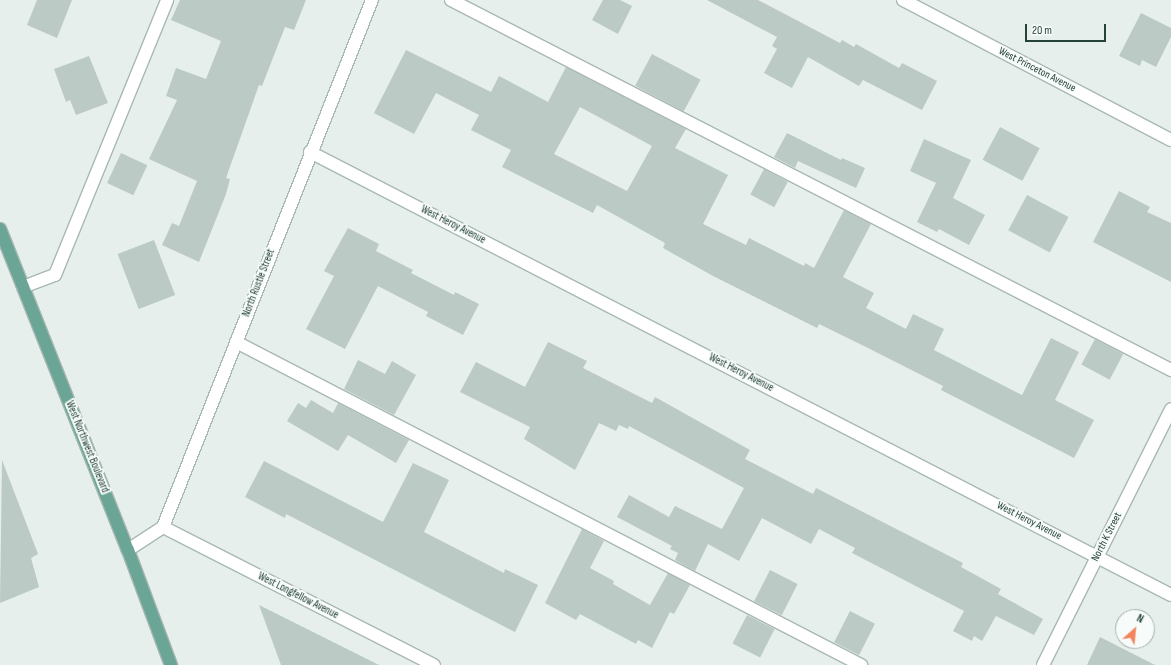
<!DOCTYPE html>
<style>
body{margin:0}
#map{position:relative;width:1171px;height:665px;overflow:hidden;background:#e6efeb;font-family:"Sofia Sans Condensed",sans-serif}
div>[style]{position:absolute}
.building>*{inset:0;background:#bbcac4;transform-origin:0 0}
.roads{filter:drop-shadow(1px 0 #a8b8b2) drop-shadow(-1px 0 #a8b8b2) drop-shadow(0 1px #a8b8b2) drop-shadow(0 -1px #a8b8b2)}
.minor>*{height:12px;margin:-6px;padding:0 6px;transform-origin:6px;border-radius:6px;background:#fff}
.major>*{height:12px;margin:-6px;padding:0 6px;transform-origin:6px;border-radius:6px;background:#6aa596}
span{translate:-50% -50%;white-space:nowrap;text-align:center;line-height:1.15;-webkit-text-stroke:4px #f7fbf9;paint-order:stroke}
.street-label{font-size:11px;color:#24423a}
.north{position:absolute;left:1115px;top:609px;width:40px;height:40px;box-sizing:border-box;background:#f7fbf9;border:1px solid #a3b1ad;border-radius:50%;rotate:27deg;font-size:11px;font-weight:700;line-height:16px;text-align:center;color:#24423a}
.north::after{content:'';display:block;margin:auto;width:14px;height:18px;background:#f4845f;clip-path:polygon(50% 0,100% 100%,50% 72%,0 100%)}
.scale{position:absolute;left:1025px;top:24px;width:81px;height:18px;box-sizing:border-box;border:2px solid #24423a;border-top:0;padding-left:5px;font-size:12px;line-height:14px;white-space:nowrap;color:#24423a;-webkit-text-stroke:3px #f7fbf9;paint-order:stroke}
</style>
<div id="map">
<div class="building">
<i style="clip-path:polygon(37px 0,72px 0,57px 38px,27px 25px)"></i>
<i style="clip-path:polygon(180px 0,306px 0,294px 30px,285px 27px,262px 86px,259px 85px,226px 178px,230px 179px,226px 194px,199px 262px,162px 245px,172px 223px,179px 226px,197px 181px,149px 159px,177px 100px,166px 96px,176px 68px,206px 79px,221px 41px,171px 20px)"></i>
<i style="clip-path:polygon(603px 0,620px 0,632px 6px,618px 34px,592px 20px)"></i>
<i style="clip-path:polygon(707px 0,758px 0,840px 43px,842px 40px,854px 47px,856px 44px,899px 68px,902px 63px,937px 81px,922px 110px,863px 80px,859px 86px,808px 57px,792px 88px,764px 73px,777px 49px,772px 46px,777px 37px)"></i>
<i style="clip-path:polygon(1141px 13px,1171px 28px,1171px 37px,1156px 67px,1142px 60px,1140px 66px,1119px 56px)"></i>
<i style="clip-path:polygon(evenodd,406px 50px,491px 92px,499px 76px,548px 102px,566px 67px,686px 129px,675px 148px,728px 175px,703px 224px,746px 245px,749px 238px,804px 266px,805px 263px,814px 268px,844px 210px,871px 224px,843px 277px,874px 293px,866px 308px,906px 329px,913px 314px,944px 329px,934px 350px,1022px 395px,1051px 338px,1079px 352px,1055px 400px,1094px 420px,1074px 458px,941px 390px,943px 386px,866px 347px,819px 324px,817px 328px,713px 276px,663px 248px,665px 243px,597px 205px,593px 213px,502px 167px,511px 150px,471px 130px,479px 115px,436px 93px,414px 134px,374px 113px,406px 50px,580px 107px,652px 146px,627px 191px,554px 154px,580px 107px)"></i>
<i style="left:652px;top:54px;width:55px;height:36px;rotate:28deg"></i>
<i style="clip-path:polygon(89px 56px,108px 103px,76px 115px,70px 100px,66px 102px,54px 69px)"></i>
<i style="left:1000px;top:127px;width:45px;height:37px;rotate:28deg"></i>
<i style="clip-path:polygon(787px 133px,841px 160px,842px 158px,865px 168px,856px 188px,798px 161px,795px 168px,774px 157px)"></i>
<i style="clip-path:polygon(924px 139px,971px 160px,953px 198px,985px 215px,969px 245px,939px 229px,937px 232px,917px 222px,936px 183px,910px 171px)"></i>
<i style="left:121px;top:153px;width:29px;height:33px;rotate:25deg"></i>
<i style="left:764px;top:169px;width:27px;height:29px;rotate:28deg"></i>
<i style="clip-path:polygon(1119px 191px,1150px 207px,1147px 212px,1171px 223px,1171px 282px,1093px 242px)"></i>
<i style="left:1027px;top:195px;width:47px;height:40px;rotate:28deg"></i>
<i style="clip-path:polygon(348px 228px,379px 244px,376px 251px,413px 270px,411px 273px,454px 295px,455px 292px,479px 304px,463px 335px,426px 316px,428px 312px,378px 286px,345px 349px,306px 329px,334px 276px,324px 271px)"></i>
<i style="left:154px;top:240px;width:59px;height:39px;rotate:69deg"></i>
<i style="left:1095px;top:339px;width:32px;height:29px;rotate:28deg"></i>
<i style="clip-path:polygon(548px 342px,587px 361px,583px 368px,652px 403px,655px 397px,750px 450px,745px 459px,813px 494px,816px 488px,963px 563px,961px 567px,1001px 589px,998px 594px,1043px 619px,1034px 635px,996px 616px,982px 641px,974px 636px,972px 641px,953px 631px,964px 611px,852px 553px,855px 548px,819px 529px,811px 544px,762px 518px,739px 561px,708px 544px,695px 571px,675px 560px,678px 553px,670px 549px,672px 546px,617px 517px,629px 495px,669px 517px,675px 506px,722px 529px,744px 488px,629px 426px,628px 429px,619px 425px,616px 431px,599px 423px,575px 470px,524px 439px,530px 427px,460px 392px,476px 362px,525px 387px)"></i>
<i style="clip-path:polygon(358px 360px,385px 374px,392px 361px,416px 375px,394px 415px,344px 389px)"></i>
<i style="clip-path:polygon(311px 400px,333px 413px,338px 403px,409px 440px,396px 463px,348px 435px,338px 451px,287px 421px,298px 403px,306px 408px)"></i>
<i style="clip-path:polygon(2px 460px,38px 554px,31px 558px,39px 587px,0 603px)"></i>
<i style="clip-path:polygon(264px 461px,383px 522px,413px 463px,449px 480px,424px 532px,504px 573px,505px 569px,538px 585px,515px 632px,286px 514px,285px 518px,245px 497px)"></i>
<i style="clip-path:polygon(582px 529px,604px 541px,590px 568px,614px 581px,613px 584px,650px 605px,668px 573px,690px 585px,674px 614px,670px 612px,652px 648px,638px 640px,636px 644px,580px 614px,576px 620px,545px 603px)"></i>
<i style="left:770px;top:570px;width:31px;height:35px;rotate:27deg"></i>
<i style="clip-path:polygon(259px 605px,379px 665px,281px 665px)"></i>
<i style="left:850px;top:611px;width:28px;height:35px;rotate:27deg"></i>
<i style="left:747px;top:615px;width:31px;height:32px;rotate:27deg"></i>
<i style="clip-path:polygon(1100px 637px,1155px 665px,1087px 665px)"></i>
</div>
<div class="roads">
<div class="minor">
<i style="left:451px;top:0;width:810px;rotate:27.2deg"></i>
<i style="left:903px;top:0;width:302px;rotate:27.6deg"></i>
<i style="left:310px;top:152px;width:968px;rotate:27.23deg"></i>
<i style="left:23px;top:287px;width:34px;rotate:-21deg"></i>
<i style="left:55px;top:275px;width:297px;rotate:-67.8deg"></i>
<i style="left:236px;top:342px;width:704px;rotate:27.33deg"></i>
<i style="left:163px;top:527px;width:304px;rotate:27deg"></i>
<i style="left:128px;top:550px;width:42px;rotate:-33.3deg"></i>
<i style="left:163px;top:527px;width:567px;rotate:-68.37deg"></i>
<i style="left:1043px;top:665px;width:286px;rotate:-63.4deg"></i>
</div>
<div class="major">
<i style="left:0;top:229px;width:346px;rotate:68.3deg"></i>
<i style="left:128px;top:550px;width:123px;rotate:69.5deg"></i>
</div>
</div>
<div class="street-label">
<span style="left:1037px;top:70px;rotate:27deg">West Princeton Avenue</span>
<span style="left:453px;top:225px;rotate:27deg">West Heroy Avenue</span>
<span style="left:259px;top:283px;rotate:-69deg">North Rustle Street</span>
<span style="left:741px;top:373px;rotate:27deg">West Heroy Avenue</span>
<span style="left:87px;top:447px;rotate:68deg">West Northwest Boulevard</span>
<span style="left:1029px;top:521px;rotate:27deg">West Heroy Avenue</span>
<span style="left:1107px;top:537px;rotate:-63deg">North K Street</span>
<span style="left:298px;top:596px;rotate:27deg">West Longfellow Avenue</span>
</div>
<div class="north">N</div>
<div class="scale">20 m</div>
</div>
